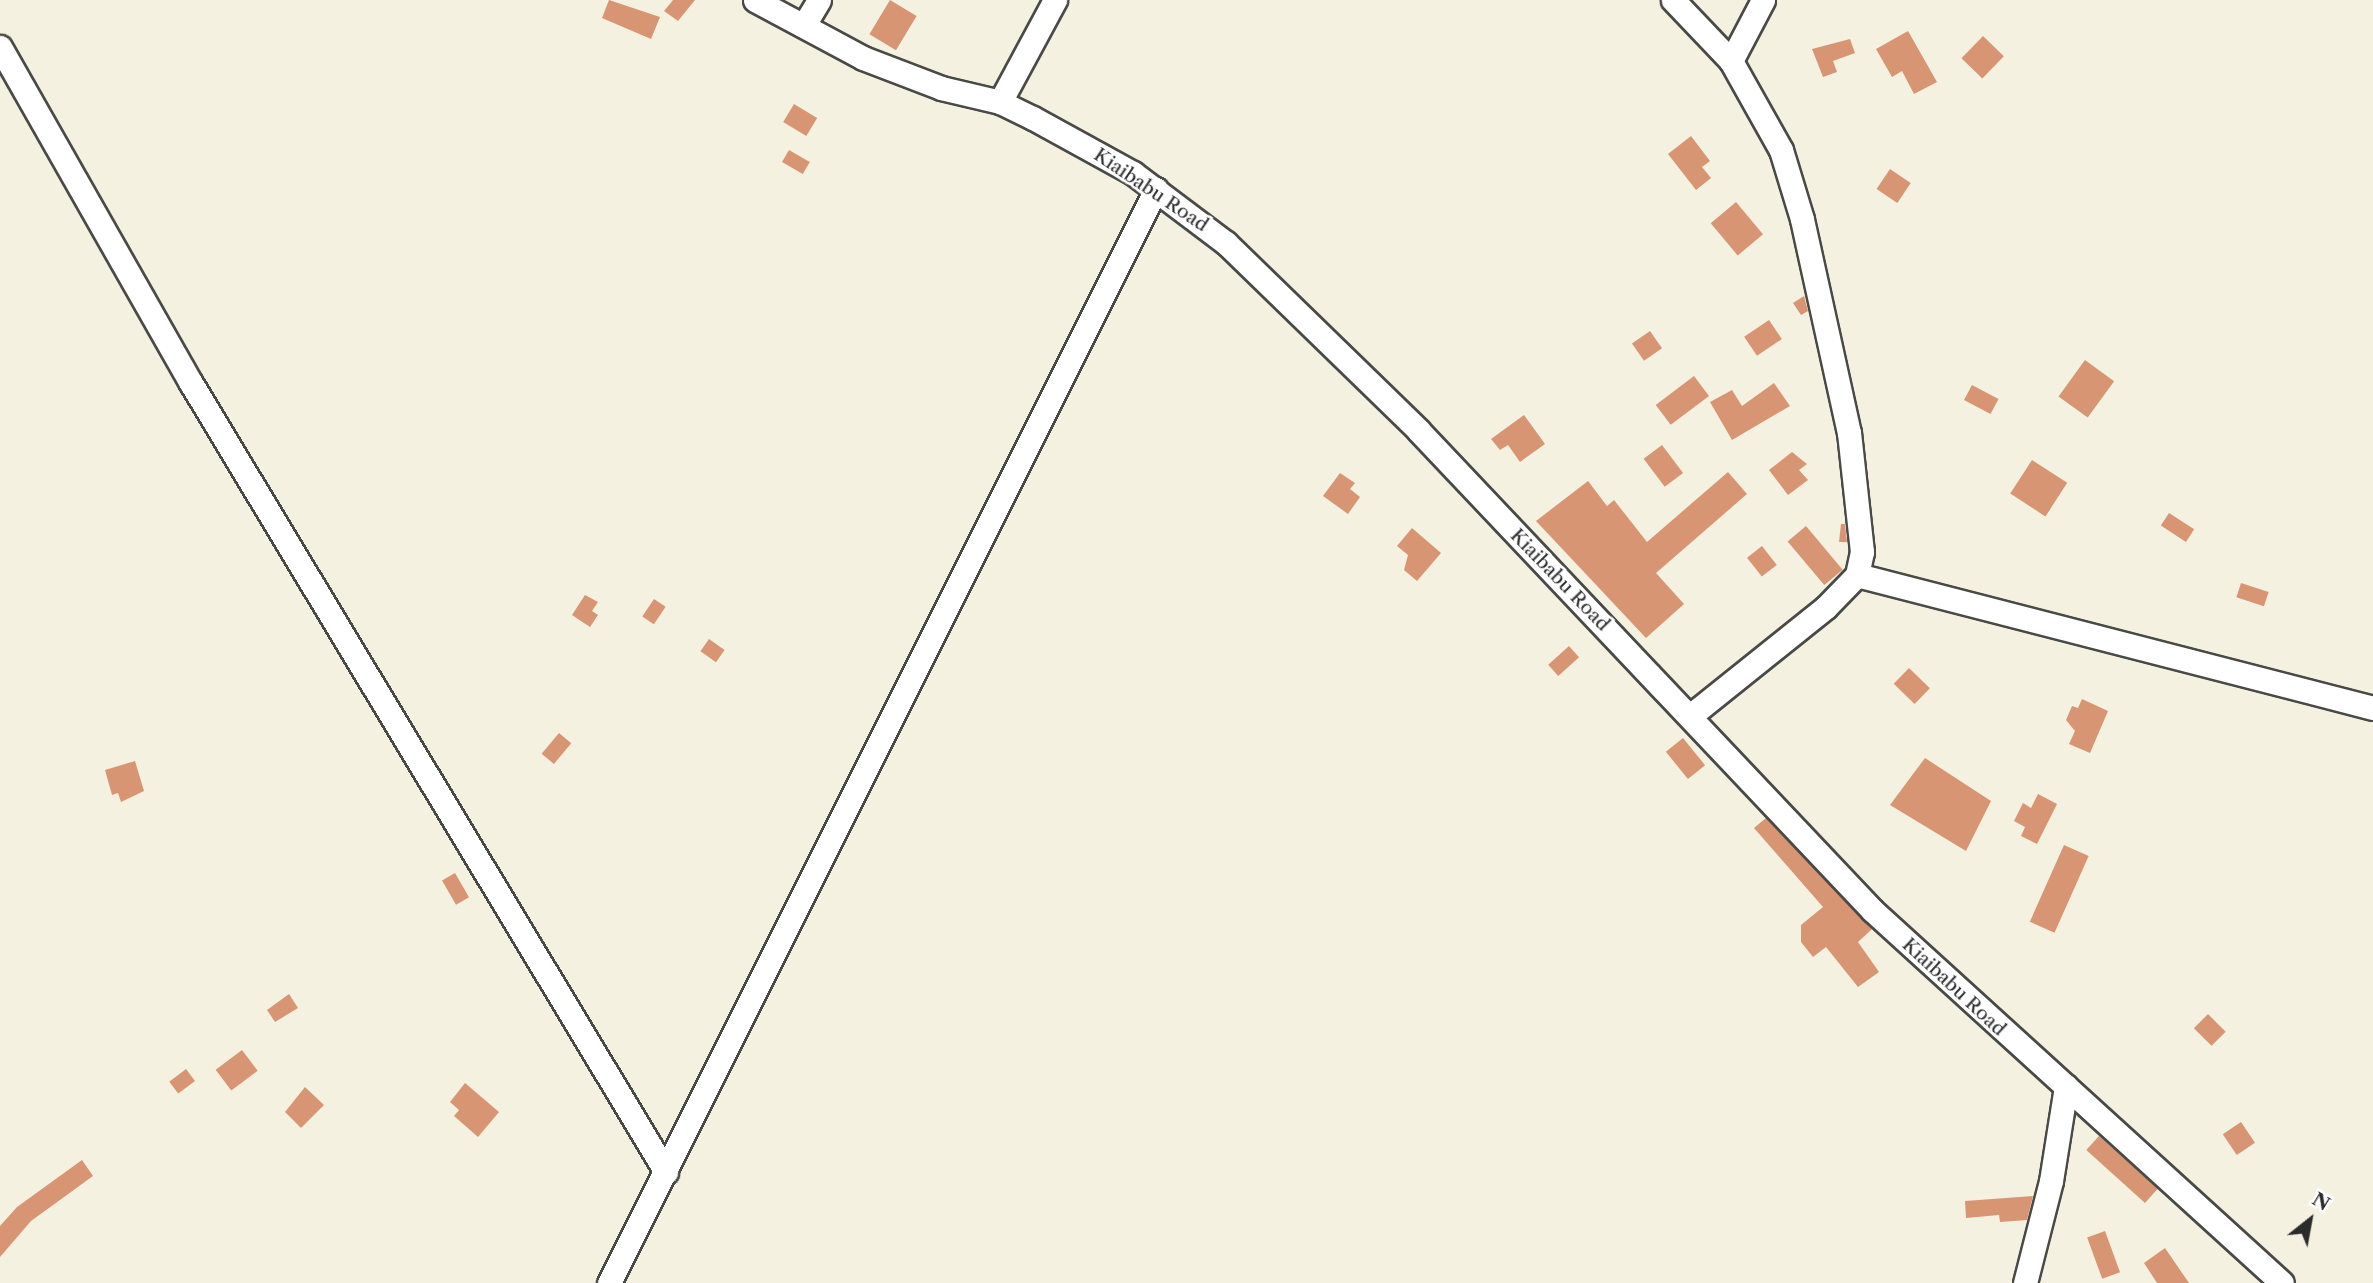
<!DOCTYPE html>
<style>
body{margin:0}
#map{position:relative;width:2373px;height:1283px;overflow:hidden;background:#f4f1e1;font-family:"Libre Caslon Text",serif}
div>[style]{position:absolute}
.building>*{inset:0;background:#d79573;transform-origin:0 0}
.roads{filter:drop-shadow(2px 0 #494946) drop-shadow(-2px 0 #494946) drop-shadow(0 2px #494946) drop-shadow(0 -2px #494946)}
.minor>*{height:23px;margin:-11.5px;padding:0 11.5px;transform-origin:11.5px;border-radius:11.5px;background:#fff}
span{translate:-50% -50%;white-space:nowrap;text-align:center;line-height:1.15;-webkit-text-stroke:5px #fff;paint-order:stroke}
.street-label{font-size:19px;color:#2b2b2b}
.north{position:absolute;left:2275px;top:1185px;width:70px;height:70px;-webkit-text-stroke:5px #fff;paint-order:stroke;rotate:31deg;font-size:19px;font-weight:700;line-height:28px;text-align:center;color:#2b2b2b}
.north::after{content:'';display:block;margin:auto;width:24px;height:32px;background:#2b2b2b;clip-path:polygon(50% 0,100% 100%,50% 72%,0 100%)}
</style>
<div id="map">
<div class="building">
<i style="clip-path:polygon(609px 0,660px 17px,651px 39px,602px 18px)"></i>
<i style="clip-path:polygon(673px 0,695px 0,678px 21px,664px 11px)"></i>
<i style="left:890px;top:0;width:31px;height:40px;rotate:31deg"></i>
<i style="clip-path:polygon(1908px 31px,1937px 82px,1914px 94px,1902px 71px,1892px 77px,1876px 49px)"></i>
<i style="left:1983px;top:36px;width:29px;height:31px;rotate:44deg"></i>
<i style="clip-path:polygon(1850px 39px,1855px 53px,1833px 61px,1837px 72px,1823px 77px,1812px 49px)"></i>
<i style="left:794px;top:104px;width:27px;height:21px;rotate:31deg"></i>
<i style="clip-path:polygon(1691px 136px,1710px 161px,1702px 167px,1711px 178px,1696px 190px,1668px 154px)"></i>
<i style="left:789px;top:150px;width:24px;height:14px;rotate:30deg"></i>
<i style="left:1890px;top:169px;width:25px;height:24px;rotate:34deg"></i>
<i style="left:1736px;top:202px;width:42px;height:33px;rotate:50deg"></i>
<i style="clip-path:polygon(1804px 296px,1808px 311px,1801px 315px,1793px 303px)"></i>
<i style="left:1769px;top:320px;width:23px;height:30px;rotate:56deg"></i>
<i style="left:1650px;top:331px;width:21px;height:22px;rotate:55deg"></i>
<i style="left:2085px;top:360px;width:36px;height:45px;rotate:36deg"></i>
<i style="left:1694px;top:376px;width:25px;height:48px;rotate:53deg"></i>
<i style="clip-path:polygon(1774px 383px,1790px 406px,1732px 440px,1710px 402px,1732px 390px,1742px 406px)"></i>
<i style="left:1972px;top:385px;width:30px;height:17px;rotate:28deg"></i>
<i style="clip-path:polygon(1524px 415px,1545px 444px,1520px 462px,1508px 445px,1500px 450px,1491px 439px)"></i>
<i style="left:1662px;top:445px;width:35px;height:23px;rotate:53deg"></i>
<i style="clip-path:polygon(1792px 452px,1807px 464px,1799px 470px,1808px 480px,1788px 495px,1769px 470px)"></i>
<i style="left:2032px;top:460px;width:42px;height:40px;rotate:33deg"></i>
<i style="clip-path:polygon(1728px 472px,1747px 494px,1656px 573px,1684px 604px,1646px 638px,1536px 521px,1588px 481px,1607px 506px,1614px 500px,1647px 542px)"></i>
<i style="clip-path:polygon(1340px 473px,1355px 483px,1350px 489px,1360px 497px,1348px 514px,1323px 496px)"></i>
<i style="left:2169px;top:513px;width:30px;height:15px;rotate:33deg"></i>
<i style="clip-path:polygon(1841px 524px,1845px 524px,1847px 542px,1839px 542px)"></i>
<i style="left:1806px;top:526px;width:57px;height:24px;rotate:50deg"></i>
<i style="clip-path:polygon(1412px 528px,1441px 553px,1417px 581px,1404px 570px,1408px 555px,1397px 546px)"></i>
<i style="left:1762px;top:546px;width:24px;height:19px;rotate:52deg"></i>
<i style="left:2241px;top:583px;width:29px;height:15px;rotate:18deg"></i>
<i style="clip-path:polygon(585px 595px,598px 602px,592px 611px,598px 615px,590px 627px,572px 615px)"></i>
<i style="left:654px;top:599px;width:14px;height:21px;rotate:34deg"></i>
<i style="left:709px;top:639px;width:19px;height:15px;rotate:35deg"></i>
<i style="left:1569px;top:646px;width:15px;height:28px;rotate:48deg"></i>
<i style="left:1909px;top:668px;width:29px;height:22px;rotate:44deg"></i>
<i style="clip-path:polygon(2082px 699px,2108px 711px,2090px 753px,2069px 744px,2075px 731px,2066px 720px,2072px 706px,2078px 708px)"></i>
<i style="left:559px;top:733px;width:16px;height:27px;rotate:40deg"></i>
<i style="left:1683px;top:738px;width:35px;height:22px;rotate:51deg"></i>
<i style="clip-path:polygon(1925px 758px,1991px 801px,1966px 851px,1890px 805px)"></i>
<i style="clip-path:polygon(135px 761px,144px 791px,121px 802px,118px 793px,112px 795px,105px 770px)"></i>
<i style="clip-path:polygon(2038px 794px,2057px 804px,2037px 844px,2021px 836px,2025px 827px,2014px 821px,2023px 803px,2031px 808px)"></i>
<i style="clip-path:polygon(1766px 818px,1872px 929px,1858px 942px,1879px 972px,1858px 987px,1826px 947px,1813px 957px,1801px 942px,1801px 925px,1823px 907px,1754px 828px)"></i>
<i style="left:2064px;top:845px;width:27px;height:84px;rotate:24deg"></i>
<i style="left:455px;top:873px;width:28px;height:15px;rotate:60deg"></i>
<i style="clip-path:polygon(289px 994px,298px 1008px,275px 1022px,267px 1010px)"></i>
<i style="left:2208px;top:1014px;width:25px;height:20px;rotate:45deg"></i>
<i style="left:242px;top:1050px;width:26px;height:33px;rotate:53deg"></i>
<i style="left:186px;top:1069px;width:15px;height:21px;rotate:53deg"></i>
<i style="clip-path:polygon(465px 1083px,499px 1112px,478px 1137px,454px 1116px,459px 1110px,450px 1102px)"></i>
<i style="clip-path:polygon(305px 1087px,324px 1105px,301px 1128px,285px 1112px)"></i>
<i style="left:2241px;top:1122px;width:25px;height:22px;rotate:56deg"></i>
<i style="left:2099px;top:1136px;width:79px;height:19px;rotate:42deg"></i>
<i style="clip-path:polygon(82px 1160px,93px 1176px,31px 1221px,0 1257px,0 1226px,17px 1207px)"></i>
<i style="clip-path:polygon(2033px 1196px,2027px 1220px,2000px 1222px,1999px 1215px,1966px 1218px,1965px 1201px)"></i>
<i style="left:2105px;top:1231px;width:44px;height:19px;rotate:70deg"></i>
<i style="clip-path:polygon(2165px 1248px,2189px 1283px,2157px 1283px,2144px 1263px)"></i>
</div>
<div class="roads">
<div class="minor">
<i style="left:755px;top:0;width:123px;rotate:28.2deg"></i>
<i style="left:863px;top:58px;width:84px;rotate:21deg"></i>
<i style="left:941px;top:88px;width:61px;rotate:13.3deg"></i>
<i style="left:1000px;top:102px;width:37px;rotate:26deg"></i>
<i style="left:1033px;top:118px;width:114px;rotate:28.8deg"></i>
<i style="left:1133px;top:173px;width:116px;rotate:37deg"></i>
<i style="left:1226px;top:243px;width:268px;rotate:44.2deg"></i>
<i style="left:1418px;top:430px;width:661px;rotate:46.59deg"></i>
<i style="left:1872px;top:910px;width:554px;rotate:42.29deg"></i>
<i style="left:1673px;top:0;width:84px;rotate:46.4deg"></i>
<i style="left:804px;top:25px;width:29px;rotate:-59deg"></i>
<i style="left:0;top:47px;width:386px;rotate:60.4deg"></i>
<i style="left:191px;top:383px;width:921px;rotate:58.95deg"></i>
<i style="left:1000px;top:102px;width:116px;rotate:-61.7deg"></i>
<i style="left:1857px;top:575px;width:533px;rotate:14.45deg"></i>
<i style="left:1690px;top:716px;width:174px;rotate:-38.7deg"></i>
<i style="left:1826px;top:607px;width:45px;rotate:-45.9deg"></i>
<i style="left:1857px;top:575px;width:24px;rotate:-78deg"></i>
<i style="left:1862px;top:552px;width:120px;rotate:-96.2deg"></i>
<i style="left:1849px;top:433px;width:219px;rotate:-102.4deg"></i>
<i style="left:1802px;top:219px;width:72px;rotate:-106.9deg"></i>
<i style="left:1781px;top:150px;width:102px;rotate:-119.3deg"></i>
<i style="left:1731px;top:61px;width:69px;rotate:-62.3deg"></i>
<i style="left:609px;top:1283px;width:1223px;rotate:-63.43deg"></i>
<i style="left:2025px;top:1283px;width:105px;rotate:-75.7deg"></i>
<i style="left:2051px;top:1181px;width:96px;rotate:-81deg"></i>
</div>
</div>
<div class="street-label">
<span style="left:1151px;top:190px;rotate:34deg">Kiaibabu Road</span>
<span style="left:1560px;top:580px;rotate:46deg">Kiaibabu Road</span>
<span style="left:1954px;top:987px;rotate:43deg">Kiaibabu Road</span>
</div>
<div class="north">N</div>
</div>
